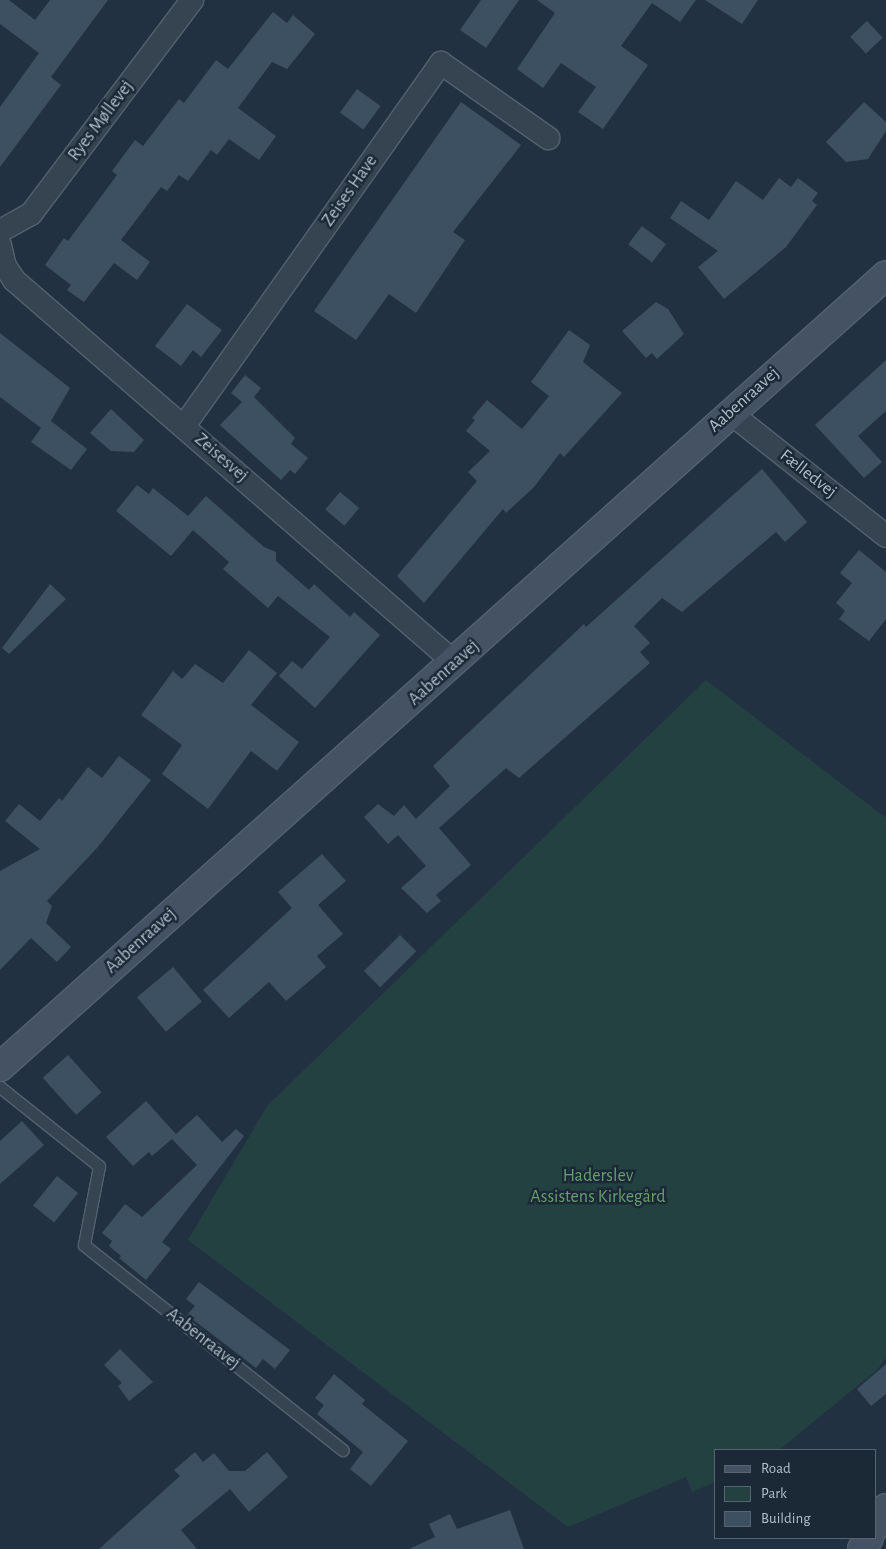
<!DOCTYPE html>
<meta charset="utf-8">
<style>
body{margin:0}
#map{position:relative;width:886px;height:1549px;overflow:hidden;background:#223141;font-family:"Alegreya Sans",sans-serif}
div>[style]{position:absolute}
.green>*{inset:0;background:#244142}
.building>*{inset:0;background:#3d5061;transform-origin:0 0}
.roads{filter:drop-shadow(1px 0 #54616e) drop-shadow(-1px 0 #54616e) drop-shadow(0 1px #54616e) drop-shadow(0 -1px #54616e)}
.lane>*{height:11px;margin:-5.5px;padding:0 5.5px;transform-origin:5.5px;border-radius:5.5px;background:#364351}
.street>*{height:22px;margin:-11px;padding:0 11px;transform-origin:11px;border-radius:11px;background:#364351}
.secondary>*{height:28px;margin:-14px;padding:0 14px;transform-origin:14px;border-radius:14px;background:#445264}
span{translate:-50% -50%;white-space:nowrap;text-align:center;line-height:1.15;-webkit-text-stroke:5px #1b2836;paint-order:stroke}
.street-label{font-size:18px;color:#b2becb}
.park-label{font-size:18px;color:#679f70}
.legend{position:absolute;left:714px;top:1449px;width:162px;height:90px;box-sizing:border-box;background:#1b2836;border:1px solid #576472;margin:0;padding:6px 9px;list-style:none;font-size:15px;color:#b2becb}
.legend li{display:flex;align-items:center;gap:10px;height:25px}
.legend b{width:25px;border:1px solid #576472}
</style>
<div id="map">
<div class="green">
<i style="clip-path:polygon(706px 680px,886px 818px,886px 1357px,878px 1369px,779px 1450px,715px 1450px,715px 1482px,692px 1492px,686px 1477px,568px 1527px,188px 1240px,267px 1106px)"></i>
</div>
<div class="building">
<i style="clip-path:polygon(0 0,9px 0,35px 20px,50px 0,108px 0,51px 77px,61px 85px,0 167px,0 107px,39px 53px,0 24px)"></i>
<i style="clip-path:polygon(481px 0,519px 0,486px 48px,460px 30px)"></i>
<i style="clip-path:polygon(537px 0,696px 0,680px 22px,652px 3px,621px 46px,648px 65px,603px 129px,578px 112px,596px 87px,561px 63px,543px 88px,517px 69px,555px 13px)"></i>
<i style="clip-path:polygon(705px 0,758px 0,742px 24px)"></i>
<i style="clip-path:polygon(273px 12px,287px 23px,293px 15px,315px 34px,287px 69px,272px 62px,238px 108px,276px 136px,259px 160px,229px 139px,217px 155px,211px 150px,188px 181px,179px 175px,167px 191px,161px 187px,121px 240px,150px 262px,137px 280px,114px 263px,84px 302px,67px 290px,71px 285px,45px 265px,64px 238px,68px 241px,117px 175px,112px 171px,135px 140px,143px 146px,179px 99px,184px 103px,216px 60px,228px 69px)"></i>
<i style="left:867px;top:21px;width:23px;height:23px;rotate:47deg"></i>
<i style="left:357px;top:89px;width:29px;height:29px;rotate:36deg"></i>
<i style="clip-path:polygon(461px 102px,521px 145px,453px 232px,465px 240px,416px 313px,389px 294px,356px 340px,314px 311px)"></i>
<i style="clip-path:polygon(864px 102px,886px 122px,886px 131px,868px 159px,846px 162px,826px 142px)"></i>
<i style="clip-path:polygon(779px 178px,791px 187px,798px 178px,818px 193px,812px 201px,817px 205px,786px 247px,724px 299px,698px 267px,718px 251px,670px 218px,681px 201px,709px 220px,736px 181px,763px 200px)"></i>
<i style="left:642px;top:226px;width:30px;height:23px;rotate:37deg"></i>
<i style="clip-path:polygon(656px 302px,668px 309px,684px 334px,657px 359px,652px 353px,646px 358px,622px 331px)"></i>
<i style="clip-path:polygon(187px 304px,222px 330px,201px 357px,193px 350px,181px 366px,155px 346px)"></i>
<i style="clip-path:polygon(569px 330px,590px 345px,583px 362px,622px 393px,564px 457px,560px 453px,534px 487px,506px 513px,503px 509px,424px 603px,397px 576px,477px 481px,468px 472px,490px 451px,466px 431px,475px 420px,472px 418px,487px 400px,522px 429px,549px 396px,531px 382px)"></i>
<i style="clip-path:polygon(0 333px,70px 388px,51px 421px,87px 449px,71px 470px,31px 442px,41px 428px,0 397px)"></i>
<i style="clip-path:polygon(886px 360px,886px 411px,858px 436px,882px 462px,864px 478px,815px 425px)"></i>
<i style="clip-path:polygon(245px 375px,261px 388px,254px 397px,295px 438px,291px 444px,308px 458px,295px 474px,290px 470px,281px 480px,220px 425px,242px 402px,231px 393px)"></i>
<i style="clip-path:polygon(111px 409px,144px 440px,134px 452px,111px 451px,90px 433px)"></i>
<i style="clip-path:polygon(762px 469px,807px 522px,785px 542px,776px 532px,682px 612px,662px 598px,634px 626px,650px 643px,640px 652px,650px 663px,519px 778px,506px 768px,439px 828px,471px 865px,436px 895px,441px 901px,427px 913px,401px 888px,426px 866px,398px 835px,388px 844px,364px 817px,378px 804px,394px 816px,404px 805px,416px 819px,450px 786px,433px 766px,584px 624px,586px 627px)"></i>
<i style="clip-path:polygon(137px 485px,149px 494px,153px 488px,188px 516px,206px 496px,264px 547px,276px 552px,276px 561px,309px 590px,314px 584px,350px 617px,354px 612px,380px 635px,315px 708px,279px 676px,292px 661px,302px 669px,330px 637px,278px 596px,268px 608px,223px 569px,229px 562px,193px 530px,171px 556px,116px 511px)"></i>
<i style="left:340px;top:492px;width:25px;height:23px;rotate:40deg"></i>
<i style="clip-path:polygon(859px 550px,886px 572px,886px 619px,869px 641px,839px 619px,845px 611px,836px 603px,852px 583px,840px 573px)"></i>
<i style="clip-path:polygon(50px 584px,66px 599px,9px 654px,2px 648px)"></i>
<i style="clip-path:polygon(249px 650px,277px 673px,251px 705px,299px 742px,277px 771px,251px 751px,208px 809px,162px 774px,182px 745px,141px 715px,173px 671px,182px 679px,195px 664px,223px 683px)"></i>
<i style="clip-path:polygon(119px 756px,151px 780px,97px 848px,47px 901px,52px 906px,46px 923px,71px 947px,57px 962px,31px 938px,0 970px,0 871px,40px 849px,5px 821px,19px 804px,40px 821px,59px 798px,62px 801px,88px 767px,102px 778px)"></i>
<i style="clip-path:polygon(322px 854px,346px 881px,318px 905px,343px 934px,317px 956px,326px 967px,286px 1001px,269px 982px,229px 1018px,203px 990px,292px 908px,278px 892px)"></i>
<i style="left:400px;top:935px;width:23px;height:51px;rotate:45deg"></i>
<i style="left:173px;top:967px;width:45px;height:47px;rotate:50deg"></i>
<i style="left:68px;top:1055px;width:50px;height:34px;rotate:48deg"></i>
<i style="clip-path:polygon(146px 1101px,176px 1134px,197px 1115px,222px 1142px,236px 1129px,244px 1136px,162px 1242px,171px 1249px,146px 1280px,119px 1258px,121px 1256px,109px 1246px,112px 1241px,102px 1233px,125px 1204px,142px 1217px,197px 1165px,172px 1139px,152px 1156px,149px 1152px,133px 1166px,106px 1137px)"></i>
<i style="clip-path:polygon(22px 1121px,44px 1145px,0 1184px,0 1141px)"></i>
<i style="left:57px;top:1176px;width:27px;height:38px;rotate:39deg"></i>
<i style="clip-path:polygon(199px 1282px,290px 1350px,275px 1369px,263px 1359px,256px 1368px,187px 1315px,195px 1306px,186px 1299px)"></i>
<i style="clip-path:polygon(120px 1349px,153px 1382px,129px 1401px,118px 1386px,122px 1383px,104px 1365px)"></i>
<i style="clip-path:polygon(886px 1364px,886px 1394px,871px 1406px,857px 1389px)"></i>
<i style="clip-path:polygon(334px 1374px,365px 1400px,362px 1404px,408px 1441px,371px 1486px,350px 1469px,363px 1452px,317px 1414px,324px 1405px,315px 1398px)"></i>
<i style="clip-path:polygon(195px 1452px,203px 1462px,214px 1453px,229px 1471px,245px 1471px,267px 1452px,288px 1477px,249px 1512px,230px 1489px,181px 1530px,197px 1549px,99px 1549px,180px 1476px,174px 1470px)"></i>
<i style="clip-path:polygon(510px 1510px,524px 1549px,409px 1549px,435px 1537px,429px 1524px,450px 1514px,457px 1529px)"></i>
</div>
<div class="roads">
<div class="lane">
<i style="left:0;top:1087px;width:127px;rotate:38.6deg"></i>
<i style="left:99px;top:1166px;width:80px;rotate:100.8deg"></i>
<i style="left:84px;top:1245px;width:330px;rotate:38.4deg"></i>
</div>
<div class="street">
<i style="left:0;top:231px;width:35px;rotate:-29deg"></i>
<i style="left:31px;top:214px;width:268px;rotate:-53deg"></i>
<i style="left:0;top:245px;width:22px;rotate:77deg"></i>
<i style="left:5px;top:266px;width:17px;rotate:57deg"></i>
<i style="left:14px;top:280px;width:584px;rotate:40.97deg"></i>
<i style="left:729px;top:412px;width:200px;rotate:38.3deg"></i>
<i style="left:184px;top:426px;width:445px;rotate:-54.7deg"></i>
<i style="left:441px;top:63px;width:131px;rotate:35deg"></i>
</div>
<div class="secondary">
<i style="left:0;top:1067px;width:1188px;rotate:-41.79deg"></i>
<i style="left:875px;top:1527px;width:22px;rotate:-60deg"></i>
<i style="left:862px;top:1549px;width:13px;rotate:-58deg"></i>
</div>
</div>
<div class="street-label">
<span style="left:101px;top:121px;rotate:-53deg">Ryes Møllevej</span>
<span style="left:350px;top:191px;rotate:-55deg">Zeises Have</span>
<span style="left:744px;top:400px;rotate:-42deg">Aabenraavej</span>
<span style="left:221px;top:458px;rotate:41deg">Zeisesvej</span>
<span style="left:808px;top:474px;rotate:38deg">Fælledvej</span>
<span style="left:444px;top:673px;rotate:-42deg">Aabenraavej</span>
<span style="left:141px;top:941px;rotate:-42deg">Aabenraavej</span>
<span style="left:203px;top:1339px;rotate:38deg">Aabenraavej</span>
</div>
<div class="park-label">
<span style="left:598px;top:1187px">Haderslev<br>Assistens Kirkegård</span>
</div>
<ul class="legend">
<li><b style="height:6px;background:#445264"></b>Road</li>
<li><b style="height:14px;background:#244142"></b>Park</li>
<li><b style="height:14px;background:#3d5061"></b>Building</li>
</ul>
</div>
